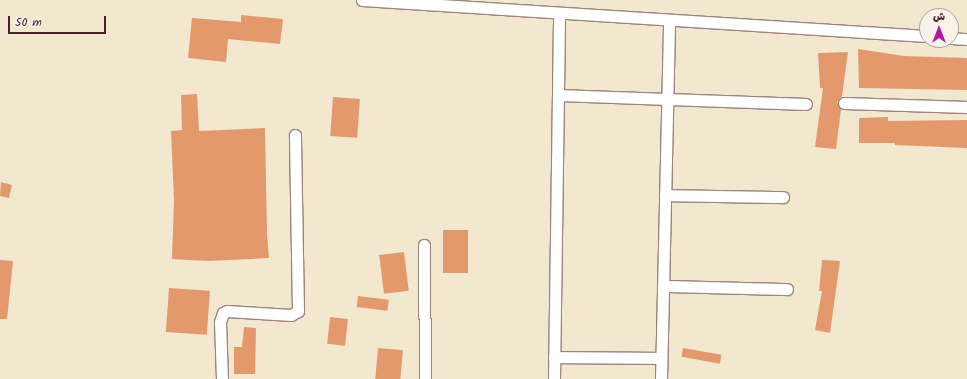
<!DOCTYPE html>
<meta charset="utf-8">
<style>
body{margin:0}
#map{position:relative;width:967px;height:379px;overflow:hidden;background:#f2e7cf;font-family:Kalam,"Playpen Sans Arabic",sans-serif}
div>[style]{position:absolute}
.building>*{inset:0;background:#e4996c;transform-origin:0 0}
.roads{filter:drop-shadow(1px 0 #9e837d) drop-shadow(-1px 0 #9e837d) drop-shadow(0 1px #9e837d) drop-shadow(0 -1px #9e837d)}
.street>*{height:11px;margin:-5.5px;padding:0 5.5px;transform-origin:5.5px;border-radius:5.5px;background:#fff}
span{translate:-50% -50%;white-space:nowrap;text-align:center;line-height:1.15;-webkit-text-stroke:4px #f7f3e8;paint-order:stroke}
.north{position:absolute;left:919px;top:8px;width:40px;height:40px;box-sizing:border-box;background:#f7f3e8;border:1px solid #b29e9c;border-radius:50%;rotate:0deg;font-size:11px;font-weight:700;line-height:16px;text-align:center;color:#4a1f2b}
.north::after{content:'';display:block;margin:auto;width:14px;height:18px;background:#b5179e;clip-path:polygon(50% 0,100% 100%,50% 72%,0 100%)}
.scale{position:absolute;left:8px;top:16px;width:98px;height:18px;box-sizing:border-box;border:2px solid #4a1f2b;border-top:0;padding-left:5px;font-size:12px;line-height:14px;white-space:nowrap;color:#4a1f2b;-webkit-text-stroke:3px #f7f3e8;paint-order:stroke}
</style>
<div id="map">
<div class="building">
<i style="clip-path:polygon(241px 15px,283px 19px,280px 44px,228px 39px,226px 62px,188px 58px,192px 18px,241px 22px)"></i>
<i style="clip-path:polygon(858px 49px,904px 56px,967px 58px,967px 90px,859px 88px)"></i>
<i style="clip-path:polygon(848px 52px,842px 96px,837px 102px,841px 109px,836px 149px,815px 147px,823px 88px,820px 88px,818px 53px)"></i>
<i style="clip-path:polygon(197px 94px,199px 131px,265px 128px,267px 234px,269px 258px,208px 261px,172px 259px,174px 200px,171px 131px,182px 130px,181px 95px)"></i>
<i style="left:333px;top:97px;width:27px;height:39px;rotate:4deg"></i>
<i style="clip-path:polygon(888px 117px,888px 121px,967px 120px,967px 148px,895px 145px,895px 143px,859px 143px,859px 118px)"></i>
<i style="clip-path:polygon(1px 182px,12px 185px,9px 198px,0 196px)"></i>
<i style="left:443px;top:230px;width:25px;height:43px"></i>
<i style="left:404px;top:252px;width:39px;height:25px;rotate:83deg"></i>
<i style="clip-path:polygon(0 260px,13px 261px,7px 319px,0 319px)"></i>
<i style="clip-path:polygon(822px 260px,840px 261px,830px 333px,815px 330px,822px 291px,819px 291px)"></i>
<i style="left:169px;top:288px;width:41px;height:44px;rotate:4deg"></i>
<i style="left:358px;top:296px;width:31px;height:11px;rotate:7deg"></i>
<i style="left:330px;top:317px;width:18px;height:27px;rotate:6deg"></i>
<i style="clip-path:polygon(244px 327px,256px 328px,255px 374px,234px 374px,234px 347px,242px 347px)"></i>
<i style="left:378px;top:348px;width:25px;height:31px;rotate:5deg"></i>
<i style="left:683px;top:348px;width:39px;height:9px;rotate:10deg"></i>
</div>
<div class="roads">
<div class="street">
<i style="left:362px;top:0;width:566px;rotate:3.65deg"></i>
<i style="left:951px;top:38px;width:16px;rotate:4deg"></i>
<i style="left:558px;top:95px;width:248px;rotate:2.1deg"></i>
<i style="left:844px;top:103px;width:123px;rotate:1.9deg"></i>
<i style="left:665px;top:195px;width:118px;rotate:1deg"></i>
<i style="left:424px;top:245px;width:134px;rotate:89.6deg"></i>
<i style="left:663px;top:286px;width:124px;rotate:1.4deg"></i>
<i style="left:554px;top:357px;width:107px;rotate:0.5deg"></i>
<i style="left:222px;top:379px;width:57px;rotate:-92deg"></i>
<i style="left:220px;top:322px;width:9px;rotate:-72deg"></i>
<i style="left:223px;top:313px;width:4px;rotate:-27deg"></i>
<i style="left:227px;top:311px;width:64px;rotate:3.6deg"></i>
<i style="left:291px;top:315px;width:8px;rotate:-30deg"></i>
<i style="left:298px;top:311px;width:176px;rotate:-91deg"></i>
<i style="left:554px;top:379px;width:366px;rotate:-89.2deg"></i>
<i style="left:661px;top:379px;width:359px;rotate:-88.7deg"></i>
</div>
</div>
<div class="north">ش</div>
<div class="scale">50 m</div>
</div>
